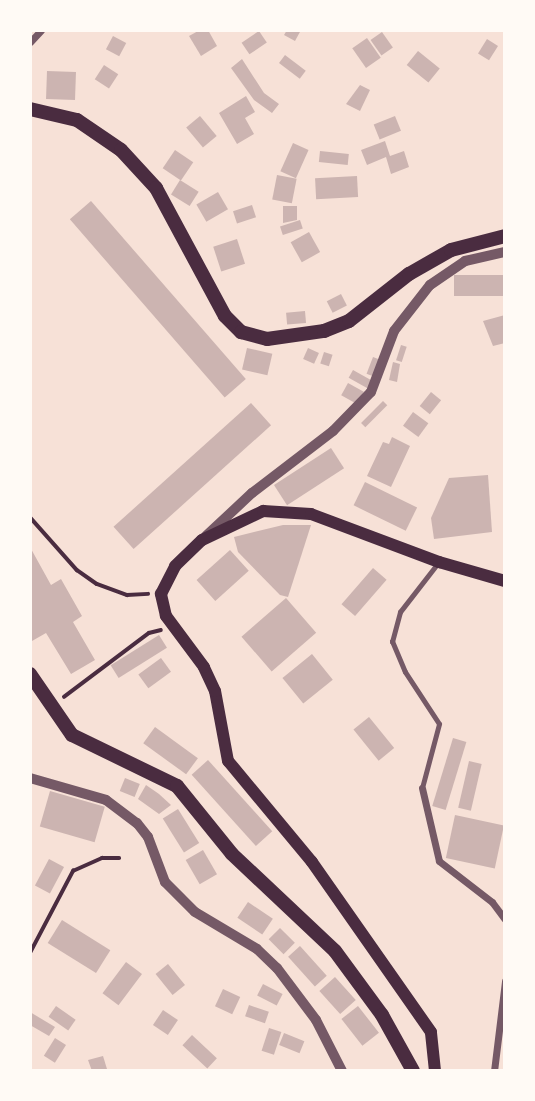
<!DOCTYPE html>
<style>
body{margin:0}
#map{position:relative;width:535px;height:1101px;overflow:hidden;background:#f7e1d7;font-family:Roboto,sans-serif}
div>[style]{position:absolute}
.building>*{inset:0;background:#ccb4b1;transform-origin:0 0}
.path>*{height:3.5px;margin:-1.75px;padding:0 1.75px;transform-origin:1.75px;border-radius:1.75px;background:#4a2c40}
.service>*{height:4.5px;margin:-2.25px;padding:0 2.25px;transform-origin:2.25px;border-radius:2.25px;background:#755966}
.minor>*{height:7px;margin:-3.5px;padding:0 3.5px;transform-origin:3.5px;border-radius:3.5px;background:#755966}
.tertiary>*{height:10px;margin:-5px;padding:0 5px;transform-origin:5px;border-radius:5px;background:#755966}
.secondary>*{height:12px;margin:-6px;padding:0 6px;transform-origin:6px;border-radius:6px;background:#4a2c40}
.trunk>*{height:14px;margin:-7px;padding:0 7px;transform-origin:7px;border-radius:7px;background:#4a2c40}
span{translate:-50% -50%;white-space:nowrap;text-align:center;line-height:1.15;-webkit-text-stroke:5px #fffaf5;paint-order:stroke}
.frame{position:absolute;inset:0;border:32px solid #fffaf5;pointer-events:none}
</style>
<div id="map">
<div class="building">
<i style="clip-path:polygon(200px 30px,208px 30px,217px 46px,201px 56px,189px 36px)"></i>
<i style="clip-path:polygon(287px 30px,301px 30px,295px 41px,284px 35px)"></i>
<i style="left:259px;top:31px;width:14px;height:21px;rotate:56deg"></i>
<i style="left:382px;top:32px;width:19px;height:14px;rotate:55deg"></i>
<i style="left:113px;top:36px;width:15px;height:15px;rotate:28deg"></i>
<i style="left:367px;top:38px;width:24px;height:18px;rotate:55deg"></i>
<i style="left:487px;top:39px;width:13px;height:17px;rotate:32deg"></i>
<i style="left:418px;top:51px;width:28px;height:18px;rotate:39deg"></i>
<i style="left:285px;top:55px;width:26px;height:10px;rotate:37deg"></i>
<i style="clip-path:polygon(242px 59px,264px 93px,279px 104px,272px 113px,254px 100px,231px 68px)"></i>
<i style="left:104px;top:65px;width:17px;height:17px;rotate:33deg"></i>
<i style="left:47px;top:71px;width:29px;height:28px;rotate:2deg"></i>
<i style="clip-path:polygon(360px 85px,370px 90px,360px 111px,346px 104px)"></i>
<i style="clip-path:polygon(246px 96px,255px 112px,245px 118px,254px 134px,237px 144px,219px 113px)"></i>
<i style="left:200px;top:116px;width:26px;height:18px;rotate:50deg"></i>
<i style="left:395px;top:116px;width:16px;height:23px;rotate:68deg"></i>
<i style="clip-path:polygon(385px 141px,390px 156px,404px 151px,409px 167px,391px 174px,386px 157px,367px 165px,361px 150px)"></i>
<i style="left:293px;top:143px;width:17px;height:31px;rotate:24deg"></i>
<i style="left:175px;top:150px;width:22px;height:22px;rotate:34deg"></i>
<i style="left:320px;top:151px;width:29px;height:11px;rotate:6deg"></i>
<i style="left:277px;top:175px;width:20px;height:25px;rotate:11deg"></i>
<i style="left:357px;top:176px;width:21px;height:42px;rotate:87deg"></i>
<i style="left:180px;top:180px;width:22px;height:17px;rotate:32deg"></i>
<i style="left:218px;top:192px;width:20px;height:25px;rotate:60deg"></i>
<i style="left:91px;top:201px;width:236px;height:28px;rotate:49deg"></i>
<i style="left:252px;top:205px;width:13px;height:20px;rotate:72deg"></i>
<i style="clip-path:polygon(283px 206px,297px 206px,297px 220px,283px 223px)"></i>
<i style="left:300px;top:220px;width:9px;height:21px;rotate:72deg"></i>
<i style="left:309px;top:232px;width:23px;height:21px;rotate:61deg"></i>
<i style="left:237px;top:239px;width:26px;height:25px;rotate:72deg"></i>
<i style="left:454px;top:275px;width:51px;height:21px"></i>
<i style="left:341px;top:294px;width:13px;height:16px;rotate:63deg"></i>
<i style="left:305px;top:311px;width:12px;height:19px;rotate:85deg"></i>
<i style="clip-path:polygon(505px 315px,505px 343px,493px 346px,483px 321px)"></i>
<i style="left:401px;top:345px;width:6px;height:16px;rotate:18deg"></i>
<i style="left:247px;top:348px;width:26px;height:22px;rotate:13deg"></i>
<i style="left:308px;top:348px;width:12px;height:12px;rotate:24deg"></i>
<i style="left:324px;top:352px;width:9px;height:12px;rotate:18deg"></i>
<i style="left:373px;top:357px;width:9px;height:18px;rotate:21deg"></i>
<i style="clip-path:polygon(393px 362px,400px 364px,397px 382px,389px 380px)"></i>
<i style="left:353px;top:370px;width:23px;height:9px;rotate:29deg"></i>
<i style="left:348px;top:383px;width:18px;height:14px;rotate:29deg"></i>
<i style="left:431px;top:392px;width:13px;height:18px;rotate:39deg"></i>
<i style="left:383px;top:401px;width:6px;height:31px;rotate:45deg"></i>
<i style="left:251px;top:403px;width:30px;height:185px;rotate:48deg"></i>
<i style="left:413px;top:412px;width:19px;height:17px;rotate:36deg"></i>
<i style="clip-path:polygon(392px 437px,410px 446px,391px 487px,367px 476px,383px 442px,389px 444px)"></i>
<i style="left:331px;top:448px;width:24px;height:68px;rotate:57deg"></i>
<i style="clip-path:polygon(488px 475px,492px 532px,434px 539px,431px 518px,449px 478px)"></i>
<i style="left:365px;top:482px;width:58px;height:26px;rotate:26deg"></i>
<i style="clip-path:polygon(283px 525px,311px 525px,288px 597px,280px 595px,238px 552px,234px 537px)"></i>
<i style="clip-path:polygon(30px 547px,51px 585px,61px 579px,82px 616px,73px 622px,95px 660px,71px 674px,46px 633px,32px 641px,30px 637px)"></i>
<i style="left:230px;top:550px;width:28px;height:45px;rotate:48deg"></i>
<i style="left:373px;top:568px;width:18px;height:48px;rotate:41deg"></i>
<i style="left:286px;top:598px;width:46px;height:59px;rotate:49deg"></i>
<i style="left:159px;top:635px;width:15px;height:57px;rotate:58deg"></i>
<i style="left:312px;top:654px;width:33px;height:38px;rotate:51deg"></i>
<i style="left:161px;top:658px;width:17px;height:28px;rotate:54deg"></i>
<i style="left:369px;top:717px;width:40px;height:20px;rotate:51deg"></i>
<i style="left:155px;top:727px;width:53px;height:20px;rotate:36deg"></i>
<i style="left:453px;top:738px;width:14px;height:71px;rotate:17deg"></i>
<i style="left:208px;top:760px;width:96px;height:22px;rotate:48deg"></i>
<i style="left:469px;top:761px;width:13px;height:48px;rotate:13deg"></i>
<i style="left:125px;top:778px;width:16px;height:14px;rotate:22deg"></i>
<i style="clip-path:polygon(146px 785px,159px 794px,171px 805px,159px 814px,138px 799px)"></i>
<i style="left:50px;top:791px;width:57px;height:37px;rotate:16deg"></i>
<i style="left:178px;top:809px;width:40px;height:18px;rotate:58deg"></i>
<i style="left:455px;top:815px;width:50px;height:44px;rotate:12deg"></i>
<i style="left:203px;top:850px;width:28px;height:20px;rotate:60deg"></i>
<i style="left:49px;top:859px;width:17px;height:30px;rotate:28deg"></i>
<i style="left:248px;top:902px;width:30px;height:19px;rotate:34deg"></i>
<i style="left:62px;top:920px;width:57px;height:27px;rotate:32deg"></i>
<i style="left:280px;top:928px;width:21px;height:16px;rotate:45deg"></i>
<i style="left:300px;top:946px;width:40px;height:16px;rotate:48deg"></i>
<i style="left:126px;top:962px;width:20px;height:39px;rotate:37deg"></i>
<i style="left:168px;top:964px;width:27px;height:16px;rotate:51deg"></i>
<i style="left:335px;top:977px;width:31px;height:21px;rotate:48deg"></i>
<i style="left:263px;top:984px;width:22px;height:13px;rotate:27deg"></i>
<i style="left:223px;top:989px;width:19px;height:19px;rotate:25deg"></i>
<i style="left:249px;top:1005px;width:21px;height:12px;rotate:19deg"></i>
<i style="left:56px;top:1006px;width:24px;height:13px;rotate:35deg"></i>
<i style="left:358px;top:1006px;width:34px;height:21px;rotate:52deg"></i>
<i style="left:163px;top:1010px;width:18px;height:18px;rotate:34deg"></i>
<i style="clip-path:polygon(30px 1012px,55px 1027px,49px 1036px,30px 1025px)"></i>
<i style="left:269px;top:1028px;width:13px;height:24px;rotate:18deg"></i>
<i style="left:284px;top:1033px;width:22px;height:13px;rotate:22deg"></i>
<i style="left:192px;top:1035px;width:34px;height:14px;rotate:43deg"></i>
<i style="left:55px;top:1038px;width:13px;height:21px;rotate:32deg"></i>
<i style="clip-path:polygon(103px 1056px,107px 1069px,92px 1071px,88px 1060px)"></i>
</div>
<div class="path">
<i style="left:30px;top:517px;width:71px;rotate:48.4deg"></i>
<i style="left:77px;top:570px;width:24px;rotate:35deg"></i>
<i style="left:97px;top:584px;width:32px;rotate:20deg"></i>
<i style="left:127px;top:595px;width:21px;rotate:-3deg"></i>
<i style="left:64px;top:697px;width:106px;rotate:-37deg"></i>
<i style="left:149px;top:633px;width:12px;rotate:-14deg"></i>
<i style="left:30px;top:953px;width:93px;rotate:-62.3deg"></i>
<i style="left:73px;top:871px;width:32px;rotate:-24deg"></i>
<i style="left:102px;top:858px;width:17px"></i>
</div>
<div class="service">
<i style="left:422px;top:788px;width:66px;rotate:-75.1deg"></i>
<i style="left:439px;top:724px;width:62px;rotate:-123.2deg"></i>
<i style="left:405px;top:672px;width:33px;rotate:-113deg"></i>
<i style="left:392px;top:642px;width:31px;rotate:-75deg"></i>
<i style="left:400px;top:612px;width:62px;rotate:-52.2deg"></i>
</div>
<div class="minor">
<i style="left:30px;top:42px;width:16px;rotate:-47deg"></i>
<i style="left:422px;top:788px;width:75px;rotate:76.9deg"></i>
<i style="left:439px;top:861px;width:67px;rotate:37.7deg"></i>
<i style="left:492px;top:902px;width:21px;rotate:53deg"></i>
<i style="left:494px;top:1071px;width:91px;rotate:-83deg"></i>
</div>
<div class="tertiary">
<i style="left:206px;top:536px;width:63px;rotate:-43.1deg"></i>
<i style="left:252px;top:493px;width:102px;rotate:-37.4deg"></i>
<i style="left:333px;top:431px;width:54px;rotate:-45.7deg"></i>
<i style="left:371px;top:392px;width:65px;rotate:-69.3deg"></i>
<i style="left:394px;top:331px;width:58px;rotate:-52deg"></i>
<i style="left:430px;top:285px;width:42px;rotate:-34.4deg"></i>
<i style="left:465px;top:261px;width:41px;rotate:-12.7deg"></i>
<i style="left:30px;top:778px;width:79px;rotate:16.1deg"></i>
<i style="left:106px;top:800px;width:39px;rotate:37deg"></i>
<i style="left:137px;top:823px;width:18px;rotate:52deg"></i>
<i style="left:148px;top:837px;width:48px;rotate:69.3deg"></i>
<i style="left:165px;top:882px;width:42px;rotate:45deg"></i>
<i style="left:195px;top:912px;width:72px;rotate:30.8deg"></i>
<i style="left:257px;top:949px;width:28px;rotate:44deg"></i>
<i style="left:277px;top:968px;width:65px;rotate:53.1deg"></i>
<i style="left:316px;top:1020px;width:57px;rotate:63deg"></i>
</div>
<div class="secondary">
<i style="left:435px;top:1071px;width:39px;rotate:-96deg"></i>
<i style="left:431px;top:1032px;width:208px;rotate:-125deg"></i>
<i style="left:312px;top:862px;width:131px;rotate:-129.7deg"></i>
<i style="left:228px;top:761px;width:71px;rotate:-100.5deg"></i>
<i style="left:215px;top:691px;width:26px;rotate:-115deg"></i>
<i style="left:204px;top:667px;width:64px;rotate:-126.7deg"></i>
<i style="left:166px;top:616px;width:23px;rotate:-103deg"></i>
<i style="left:161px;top:594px;width:31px;rotate:-63deg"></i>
<i style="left:175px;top:566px;width:37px;rotate:-44deg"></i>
<i style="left:202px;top:540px;width:68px;rotate:-25.4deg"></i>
<i style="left:263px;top:511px;width:48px;rotate:3.6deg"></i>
<i style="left:311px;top:514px;width:137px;rotate:20.6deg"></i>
<i style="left:439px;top:562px;width:69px;rotate:16.1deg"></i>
</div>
<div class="trunk">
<i style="left:30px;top:109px;width:48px;rotate:13.2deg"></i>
<i style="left:77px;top:120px;width:53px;rotate:34.3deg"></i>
<i style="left:121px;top:150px;width:52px;rotate:47.4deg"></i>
<i style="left:156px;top:188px;width:145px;rotate:61.7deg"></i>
<i style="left:225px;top:316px;width:23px;rotate:45deg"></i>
<i style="left:241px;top:332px;width:27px;rotate:15deg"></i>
<i style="left:267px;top:339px;width:58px;rotate:-8deg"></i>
<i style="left:324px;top:331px;width:27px;rotate:-22deg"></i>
<i style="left:349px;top:321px;width:76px;rotate:-38.1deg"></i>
<i style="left:409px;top:274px;width:48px;rotate:-29.7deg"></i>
<i style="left:451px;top:250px;width:56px;rotate:-14.5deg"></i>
<i style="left:30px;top:674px;width:74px;rotate:55.5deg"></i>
<i style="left:72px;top:735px;width:117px;rotate:25.9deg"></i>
<i style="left:177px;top:786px;width:87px;rotate:51deg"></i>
<i style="left:232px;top:854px;width:141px;rotate:43.3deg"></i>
<i style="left:335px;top:951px;width:79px;rotate:53.7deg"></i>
<i style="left:382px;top:1015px;width:64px;rotate:61deg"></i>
</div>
<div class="frame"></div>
</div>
